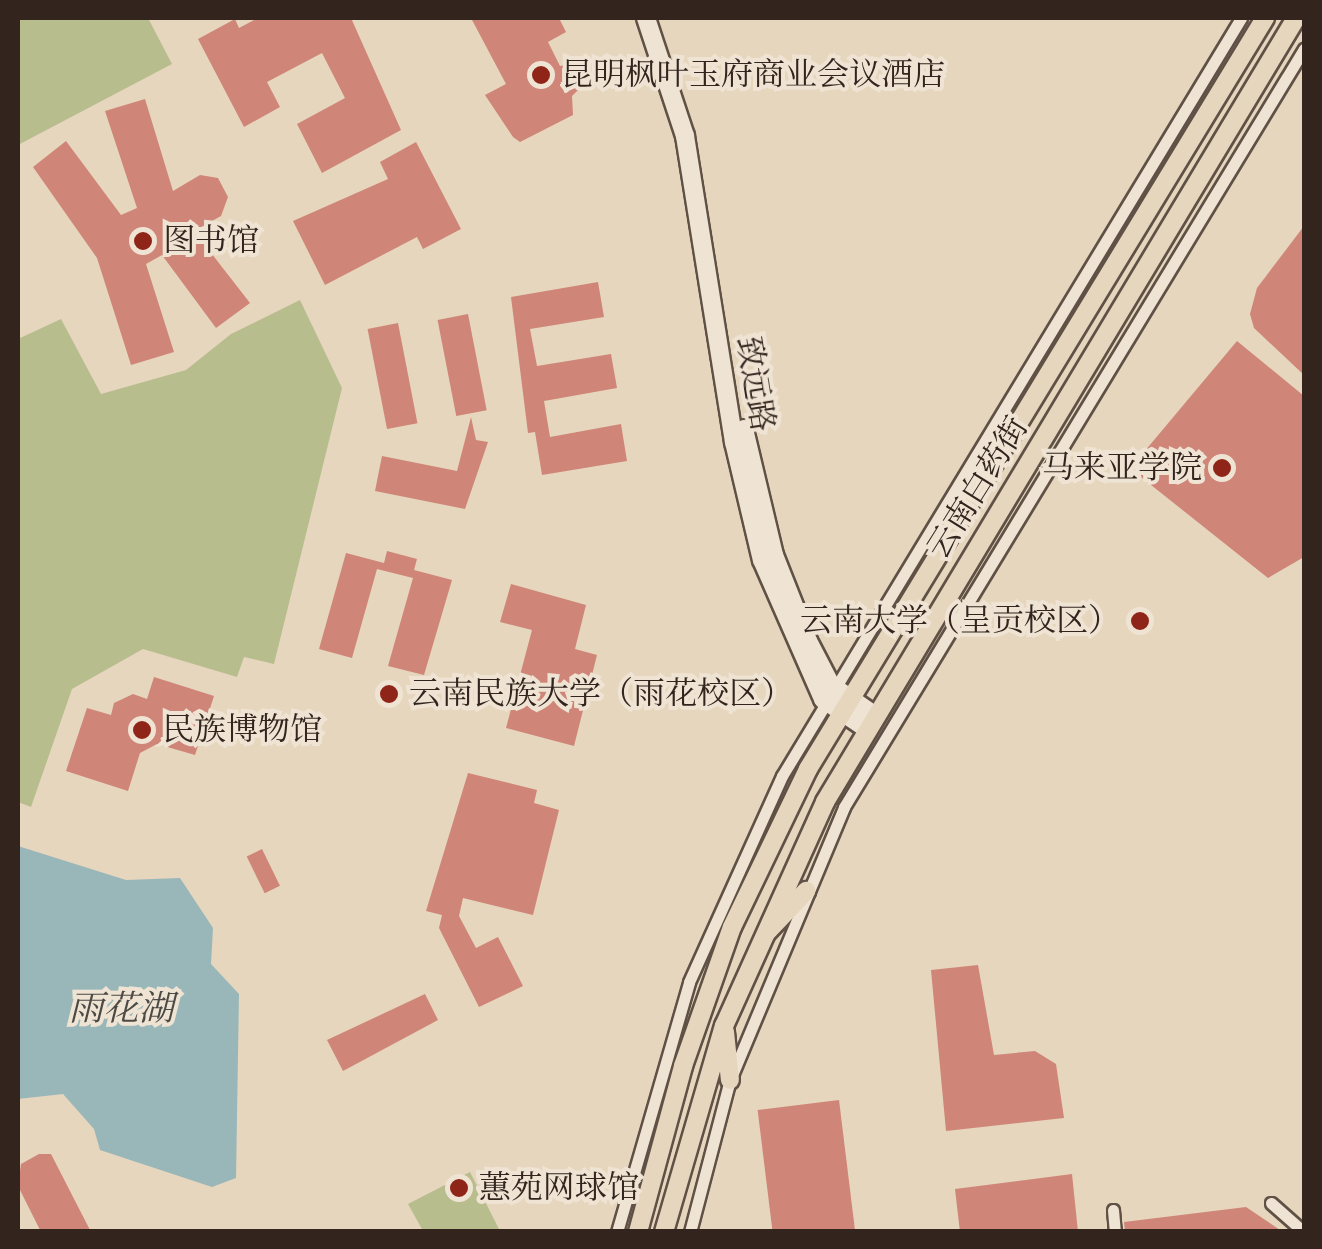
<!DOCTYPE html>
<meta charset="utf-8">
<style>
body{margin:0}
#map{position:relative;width:1322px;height:1249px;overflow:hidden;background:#e6d6bd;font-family:"Libre Bodoni","Noto Serif SC",serif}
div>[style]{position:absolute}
.green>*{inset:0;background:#b8bd8e}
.water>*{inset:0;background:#99b7b9}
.building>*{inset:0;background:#cf8577;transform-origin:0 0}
.roads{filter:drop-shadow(2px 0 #605146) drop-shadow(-2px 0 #605146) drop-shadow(0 2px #605146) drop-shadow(0 -2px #605146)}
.street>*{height:11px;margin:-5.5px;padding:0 5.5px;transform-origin:5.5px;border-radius:5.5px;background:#efe4d4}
.secondary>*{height:18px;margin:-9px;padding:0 9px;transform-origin:9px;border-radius:9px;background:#efe4d4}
.primary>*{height:18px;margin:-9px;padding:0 9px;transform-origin:9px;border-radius:9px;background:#e6d6bd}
.dots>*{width:28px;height:28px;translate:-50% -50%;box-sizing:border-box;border:5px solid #efe4d4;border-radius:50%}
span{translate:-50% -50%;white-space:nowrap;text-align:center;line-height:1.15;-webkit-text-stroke:8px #efe4d4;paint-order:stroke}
.poi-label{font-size:32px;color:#33251e}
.left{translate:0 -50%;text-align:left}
.right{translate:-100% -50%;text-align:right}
.street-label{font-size:32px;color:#33251e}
.water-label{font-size:35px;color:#4c4a45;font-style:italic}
.frame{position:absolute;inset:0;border:20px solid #33251e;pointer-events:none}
</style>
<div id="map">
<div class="green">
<i style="clip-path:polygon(18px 18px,148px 18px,172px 64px,18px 145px)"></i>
<i style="clip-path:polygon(300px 300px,342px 388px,274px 664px,244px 657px,237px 677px,143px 649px,72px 689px,31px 807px,18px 802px,18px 339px,61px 319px,101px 394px,186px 370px,231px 334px)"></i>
<i style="clip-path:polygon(470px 1172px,500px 1231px,423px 1231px,408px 1204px)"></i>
</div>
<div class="water">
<i style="clip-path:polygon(18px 846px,126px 880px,180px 878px,213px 928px,211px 964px,239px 994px,236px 1178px,212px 1187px,100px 1150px,94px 1129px,63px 1094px,18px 1099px)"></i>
</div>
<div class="building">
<i style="clip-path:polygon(258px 18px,351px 18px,401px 130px,322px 173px,297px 124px,345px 98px,322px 53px,267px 82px,280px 107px,244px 127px,198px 39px,235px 19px,239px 28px)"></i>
<i style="clip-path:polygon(471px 18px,559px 18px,566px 32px,548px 42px,560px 66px,575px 63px,585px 83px,572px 96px,573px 115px,520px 142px,513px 137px,485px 95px,506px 84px)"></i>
<i style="clip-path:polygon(145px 99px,173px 191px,200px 175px,218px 178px,228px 197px,221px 216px,194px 231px,250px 303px,216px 328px,162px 255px,146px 264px,174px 352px,131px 365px,97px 258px,33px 167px,66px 141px,121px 215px,137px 208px,105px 111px)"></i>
<i style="clip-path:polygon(416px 142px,461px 229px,423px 249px,417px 237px,325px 285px,293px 221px,388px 179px,380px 162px)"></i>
<i style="clip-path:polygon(1304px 226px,1304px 375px,1254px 328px,1250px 314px,1257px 288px)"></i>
<i style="clip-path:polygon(598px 282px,604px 317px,530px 329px,537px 366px,611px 354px,617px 388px,544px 401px,550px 437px,621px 424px,627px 461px,542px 475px,535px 432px,528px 433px,511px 297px)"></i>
<i style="left:468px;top:314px;width:98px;height:31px;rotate:79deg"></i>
<i style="left:398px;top:323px;width:102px;height:31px;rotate:79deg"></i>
<i style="clip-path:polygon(1237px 341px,1304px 396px,1304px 557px,1268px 578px,1141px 477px,1139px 458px)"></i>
<i style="clip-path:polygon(471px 417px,476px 440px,488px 442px,465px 509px,375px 491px,382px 456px,457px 471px)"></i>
<i style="clip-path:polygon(387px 551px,417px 559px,414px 570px,452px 580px,424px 675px,388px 666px,413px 578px,377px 569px,352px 658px,319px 649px,346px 553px,384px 563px)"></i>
<i style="clip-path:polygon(511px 584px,586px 605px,575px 649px,597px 655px,574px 746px,506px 728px,532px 630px,500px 622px)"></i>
<i style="clip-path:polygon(154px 677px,214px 696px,195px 755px,157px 744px,140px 753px,128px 791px,66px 771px,87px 708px,111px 715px,114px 703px,133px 694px,147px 699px)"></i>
<i style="clip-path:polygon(468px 773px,537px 790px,534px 803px,559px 810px,533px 915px,463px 898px,459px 916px,476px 948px,498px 937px,523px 986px,479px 1007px,439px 928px,442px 915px,426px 911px)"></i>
<i style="left:262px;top:849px;width:41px;height:17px;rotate:64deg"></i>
<i style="clip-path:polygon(978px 965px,994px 1055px,1035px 1051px,1056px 1064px,1064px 1118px,946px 1131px,931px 970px)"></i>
<i style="clip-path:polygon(425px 994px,438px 1020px,343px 1071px,327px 1040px)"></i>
<i style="left:839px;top:1100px;width:133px;height:82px;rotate:83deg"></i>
<i style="clip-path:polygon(39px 1154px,51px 1154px,91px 1232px,41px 1232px,18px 1186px,21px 1164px)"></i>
<i style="clip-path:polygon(1072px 1174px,1078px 1232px,960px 1232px,955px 1189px)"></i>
<i style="clip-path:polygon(1246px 1207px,1283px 1232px,1125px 1232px,1124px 1222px)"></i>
</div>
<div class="roads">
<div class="street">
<i style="left:1271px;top:1203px;width:44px;rotate:41.3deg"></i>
<i style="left:1113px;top:1210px;width:22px;rotate:85deg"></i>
<i style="left:617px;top:1232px;width:260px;rotate:-73.9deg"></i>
<i style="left:689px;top:982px;width:226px;rotate:-65.7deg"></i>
<i style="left:782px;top:776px;width:886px;rotate:-58.8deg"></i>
<i style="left:690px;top:1232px;width:157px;rotate:-75.3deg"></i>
<i style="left:730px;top:1080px;width:296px;rotate:-67.3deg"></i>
<i style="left:844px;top:807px;width:887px;rotate:-58.75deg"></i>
</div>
<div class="secondary">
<i style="left:646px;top:18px;width:124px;rotate:71.7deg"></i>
<i style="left:685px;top:136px;width:310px;rotate:80.9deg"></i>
<i style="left:734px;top:442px;width:121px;rotate:76.7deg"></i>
<i style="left:762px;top:560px;width:152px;rotate:66.3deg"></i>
<i style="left:823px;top:699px;width:53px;rotate:34.3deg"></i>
<i style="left:744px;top:429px;width:130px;rotate:76.6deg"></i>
<i style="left:774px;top:555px;width:92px;rotate:68.4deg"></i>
<i style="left:808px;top:641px;width:50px;rotate:62.4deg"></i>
<i style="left:831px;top:685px;width:52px;rotate:34.9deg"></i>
</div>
<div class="primary">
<i style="left:767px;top:932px;width:57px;rotate:-46.4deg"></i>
<i style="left:725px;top:1032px;width:48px;rotate:84.1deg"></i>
<i style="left:638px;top:1232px;width:172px;rotate:-74.8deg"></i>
<i style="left:683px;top:1066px;width:147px;rotate:-70.6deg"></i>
<i style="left:732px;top:927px;width:175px;rotate:-64.3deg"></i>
<i style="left:808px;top:769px;width:879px;rotate:-58.68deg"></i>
<i style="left:664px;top:1232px;width:215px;rotate:-73.8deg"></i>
<i style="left:724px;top:1026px;width:246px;rotate:-65.7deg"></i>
<i style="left:825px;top:802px;width:915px;rotate:-59deg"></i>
</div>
</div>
<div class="dots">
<i style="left:541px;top:75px;background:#8f2418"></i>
<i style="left:143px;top:241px;background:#8f2418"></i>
<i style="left:1222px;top:468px;background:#8f2418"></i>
<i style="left:1140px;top:621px;background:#8f2418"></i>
<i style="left:389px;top:694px;background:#8f2418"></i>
<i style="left:142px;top:730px;background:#8f2418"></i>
<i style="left:459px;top:1188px;background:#8f2418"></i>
</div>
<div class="poi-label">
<span class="left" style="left:561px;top:75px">昆明枫叶玉府商业会议酒店</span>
<span class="left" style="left:163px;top:241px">图书馆</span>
<span class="right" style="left:1202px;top:468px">马来亚学院</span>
<span class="right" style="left:1120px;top:621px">云南大学（呈贡校区）</span>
<span class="left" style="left:409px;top:694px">云南民族大学（雨花校区）</span>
<span class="left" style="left:162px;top:730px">民族博物馆</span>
<span class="left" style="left:479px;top:1188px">蕙苑网球馆</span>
</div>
<div class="street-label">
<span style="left:755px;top:384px;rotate:81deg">致远路</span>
<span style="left:978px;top:488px;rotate:-58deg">云南白药街</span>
</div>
<div class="water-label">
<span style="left:121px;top:1010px">雨花湖</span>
</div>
<div class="frame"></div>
</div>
